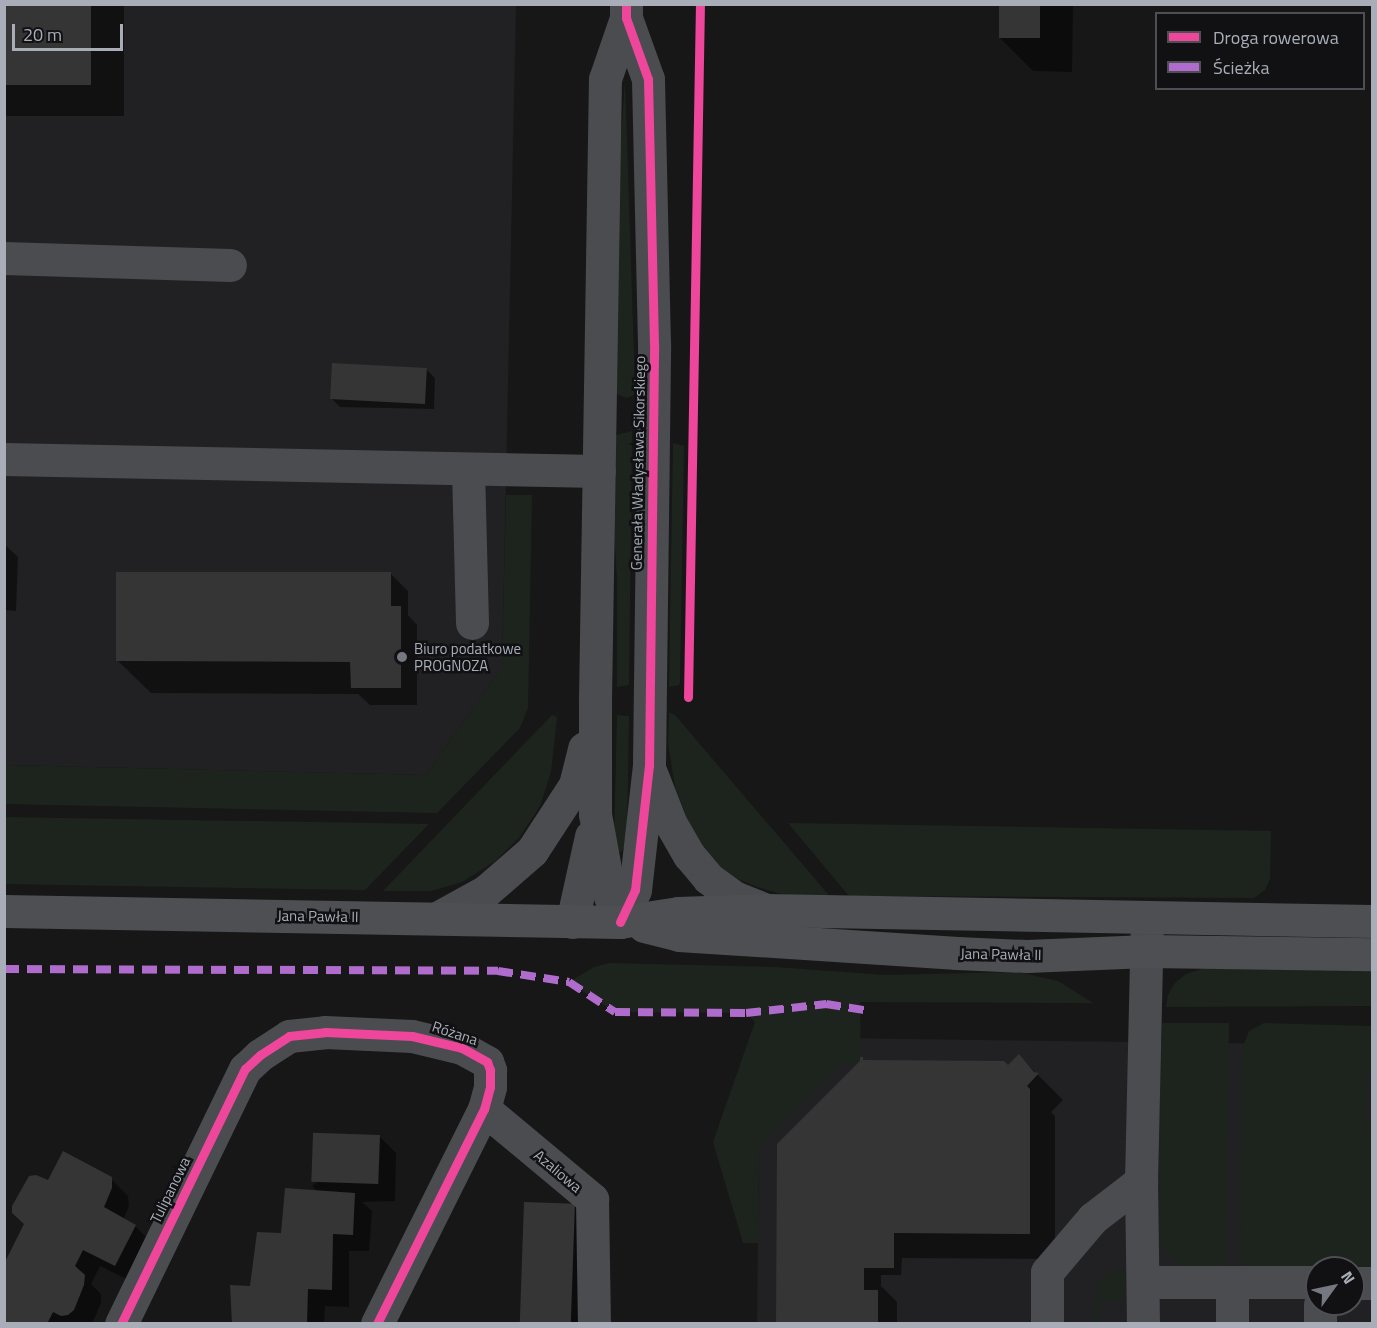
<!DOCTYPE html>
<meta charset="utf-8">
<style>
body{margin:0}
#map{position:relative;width:1377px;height:1328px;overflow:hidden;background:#171717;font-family:"Titillium Web",sans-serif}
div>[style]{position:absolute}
.built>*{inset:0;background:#212123}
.green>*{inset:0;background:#1d241e}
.shadow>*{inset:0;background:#0007;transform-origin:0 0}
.building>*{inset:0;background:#353536;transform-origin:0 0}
.minor>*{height:33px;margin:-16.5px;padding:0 16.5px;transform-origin:16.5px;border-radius:16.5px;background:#4b4c50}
.major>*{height:33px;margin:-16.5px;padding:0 16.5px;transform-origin:16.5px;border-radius:16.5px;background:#4d4f52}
.quiet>*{height:8px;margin-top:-4px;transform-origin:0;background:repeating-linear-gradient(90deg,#b06ccc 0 15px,transparent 0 23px)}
.cycleway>*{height:9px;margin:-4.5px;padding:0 4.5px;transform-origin:4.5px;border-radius:4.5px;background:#ed469a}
.dots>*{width:16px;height:16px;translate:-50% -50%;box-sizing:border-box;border:3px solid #111113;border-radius:50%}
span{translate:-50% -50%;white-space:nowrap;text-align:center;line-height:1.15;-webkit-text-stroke:5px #111113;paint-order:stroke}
.street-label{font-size:15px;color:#a8adb8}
.poi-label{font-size:15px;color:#a8adb8}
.left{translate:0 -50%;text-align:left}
.frame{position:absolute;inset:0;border:6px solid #a8adb8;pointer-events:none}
.legend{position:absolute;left:1155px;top:12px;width:210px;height:78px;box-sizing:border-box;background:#111113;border:2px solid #4d4f55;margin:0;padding:8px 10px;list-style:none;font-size:18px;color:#a8adb8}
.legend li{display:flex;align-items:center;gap:12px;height:30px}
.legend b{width:30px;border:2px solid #4d4f55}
.north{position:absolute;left:1305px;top:1256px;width:60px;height:60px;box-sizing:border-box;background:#111113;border:2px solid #4d4f55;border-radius:50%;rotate:57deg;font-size:16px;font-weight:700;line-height:24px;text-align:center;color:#a8adb8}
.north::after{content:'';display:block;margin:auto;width:21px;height:27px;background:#757880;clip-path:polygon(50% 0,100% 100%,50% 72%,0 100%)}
.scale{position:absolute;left:12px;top:24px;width:111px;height:27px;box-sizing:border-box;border:3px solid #a8adb8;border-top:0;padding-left:8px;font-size:18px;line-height:21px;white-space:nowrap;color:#a8adb8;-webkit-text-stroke:4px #111113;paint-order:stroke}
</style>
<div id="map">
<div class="built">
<i style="clip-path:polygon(5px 5px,516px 5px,502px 667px,426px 775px,5px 765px)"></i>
<i style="clip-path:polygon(evenodd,833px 1038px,1372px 1045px,1372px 1323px,757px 1324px,759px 1147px,833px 1038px,1317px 1268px,1353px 1268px,1353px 1304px,1317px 1304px,1317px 1268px)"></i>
</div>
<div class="green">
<i style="clip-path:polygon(625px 80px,634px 355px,634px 395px,627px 398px,616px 394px,620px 154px)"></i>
<i style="clip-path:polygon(632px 431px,629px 685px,617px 687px,617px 578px,609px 456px,613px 439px,616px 435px)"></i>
<i style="clip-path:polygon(673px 443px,684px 446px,680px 682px,679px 685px,669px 687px)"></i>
<i style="clip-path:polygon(506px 495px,532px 495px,528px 708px,520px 728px,437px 813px,5px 804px,5px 765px,426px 775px,502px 667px)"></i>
<i style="clip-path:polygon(669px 712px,675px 715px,833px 900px,781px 894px,757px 887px,736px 878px,716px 864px,691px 828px,675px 787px,668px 744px)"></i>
<i style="clip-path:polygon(552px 715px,557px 717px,551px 772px,540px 806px,519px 838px,494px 862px,462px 882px,431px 891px,383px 891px)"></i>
<i style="clip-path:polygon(617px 715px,629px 716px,627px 842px,621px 852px,618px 852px,614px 843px)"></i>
<i style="clip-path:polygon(5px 817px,429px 824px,365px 890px,5px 884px)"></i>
<i style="clip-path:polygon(788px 823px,1271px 831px,1270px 879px,1265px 890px,1254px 898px,849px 896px)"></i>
<i style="clip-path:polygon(610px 963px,775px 967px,886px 975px,1018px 972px,1058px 981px,1093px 1003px,860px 1002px,861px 1063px,842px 1063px,759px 1147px,758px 1243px,743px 1243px,713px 1142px,755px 1022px,746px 1013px,615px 1012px,569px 982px,594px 967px)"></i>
<i style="clip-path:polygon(1211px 966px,1372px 967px,1372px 1006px,1166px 1007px,1168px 995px,1175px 983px,1186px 974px)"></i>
<i style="clip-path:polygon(1162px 1023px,1229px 1023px,1226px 1266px,1180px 1266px,1167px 1255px,1159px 1239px)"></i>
<i style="clip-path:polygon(1264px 1023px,1372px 1026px,1372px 1074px,1369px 1074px,1366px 1123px,1372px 1124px,1372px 1268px,1240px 1267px,1242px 1049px,1249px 1031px)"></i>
<i style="clip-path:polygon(1120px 1270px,1126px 1271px,1124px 1297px,1116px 1302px,1100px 1301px,1100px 1323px,1094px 1324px,1096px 1291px,1100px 1280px,1106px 1274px)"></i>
</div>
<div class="shadow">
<i style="left:4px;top:4px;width:120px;height:112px"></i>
<i style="clip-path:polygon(1000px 4px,1073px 4px,1072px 72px,1033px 71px,1000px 38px)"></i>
<i style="clip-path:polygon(427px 370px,435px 378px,434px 409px,340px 407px,332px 399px)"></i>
<i style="clip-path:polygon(4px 544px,18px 557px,16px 611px,4px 610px)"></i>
<i style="clip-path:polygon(391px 574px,408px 591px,408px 615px,417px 625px,417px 705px,370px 705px,358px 694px,151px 693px,117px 660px)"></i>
<i style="clip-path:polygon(1019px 1056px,1063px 1100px,1051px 1112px,1055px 1116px,1055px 1259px,902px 1258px,901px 1275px,881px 1275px,881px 1286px,897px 1302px,897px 1324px,777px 1324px)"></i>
<i style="clip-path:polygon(379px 1136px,396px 1153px,395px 1201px,362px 1202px,372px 1211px,369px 1251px,349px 1251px,349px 1307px,325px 1306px,324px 1324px,233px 1324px,283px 1234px,318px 1192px,312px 1186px)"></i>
<i style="clip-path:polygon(30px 1177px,49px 1182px,111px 1179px,128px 1196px,129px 1206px,123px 1220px,135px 1226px,152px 1243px,132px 1282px,100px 1266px,91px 1284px,101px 1294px,101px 1303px,92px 1324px,4px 1324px,25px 1224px,14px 1213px)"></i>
<i style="clip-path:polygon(575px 1205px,592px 1223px,588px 1324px,520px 1324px)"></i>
</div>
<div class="building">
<i style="left:4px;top:4px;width:87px;height:81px"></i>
<i style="left:999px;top:5px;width:41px;height:33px"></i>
<i style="left:332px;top:363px;width:95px;height:36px;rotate:3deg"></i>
<i style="clip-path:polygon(116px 572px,391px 572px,391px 606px,401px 606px,401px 688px,351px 688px,350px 662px,116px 661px)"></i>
<i style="clip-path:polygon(1019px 1054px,1034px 1072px,1039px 1073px,1027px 1086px,1030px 1089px,1030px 1234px,894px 1233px,894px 1268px,864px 1268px,864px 1290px,878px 1290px,878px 1324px,776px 1324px,777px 1144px,860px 1061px,860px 1057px,863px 1057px,863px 1060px,1004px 1061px,1008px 1065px)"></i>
<i style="left:380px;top:1135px;width:49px;height:67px;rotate:92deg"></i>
<i style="clip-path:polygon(63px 1151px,112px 1177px,112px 1188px,104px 1207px,136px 1225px,115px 1266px,83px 1250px,75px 1266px,85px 1275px,84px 1285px,74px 1310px,68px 1315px,61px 1316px,53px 1312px,47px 1324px,4px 1324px,4px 1264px,24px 1224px,12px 1213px,12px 1206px,29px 1176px,36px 1175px,48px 1180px)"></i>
<i style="clip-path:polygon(285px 1188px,355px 1193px,353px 1235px,333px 1234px,332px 1290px,308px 1289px,307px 1324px,232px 1324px,230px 1285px,250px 1286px,257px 1232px,281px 1233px)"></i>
<i style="left:524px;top:1202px;width:51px;height:122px;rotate:2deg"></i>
</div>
<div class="minor">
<i style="left:4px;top:258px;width:226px;rotate:1.8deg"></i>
<i style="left:4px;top:459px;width:595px;rotate:1.16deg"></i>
<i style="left:468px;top:469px;width:154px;rotate:88.5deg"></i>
<i style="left:651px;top:773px;width:55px;rotate:68.6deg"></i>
<i style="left:671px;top:824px;width:36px;rotate:60deg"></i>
<i style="left:689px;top:855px;width:30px;rotate:50deg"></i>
<i style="left:708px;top:878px;width:32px;rotate:36deg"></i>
<i style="left:734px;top:897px;width:35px;rotate:22deg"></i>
<i style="left:439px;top:917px;width:54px;rotate:-29deg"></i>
<i style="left:486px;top:891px;width:61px;rotate:-41deg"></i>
<i style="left:532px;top:851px;width:79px;rotate:-56.9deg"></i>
<i style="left:575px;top:785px;width:38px;rotate:-76deg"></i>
<i style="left:572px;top:922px;width:88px;rotate:-77.5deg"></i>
<i style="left:620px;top:922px;width:35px;rotate:-65deg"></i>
<i style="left:635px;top:890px;width:125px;rotate:-83.6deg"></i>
<i style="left:649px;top:766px;width:422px;rotate:-89.3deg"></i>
<i style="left:654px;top:344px;width:265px;rotate:-91.3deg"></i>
<i style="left:648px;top:79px;width:65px;rotate:-109.8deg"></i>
<i style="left:626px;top:18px;width:14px;rotate:-90deg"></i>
<i style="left:620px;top:922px;width:28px;rotate:-111deg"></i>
<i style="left:610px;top:896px;width:83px;rotate:-100.4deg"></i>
<i style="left:595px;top:814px;width:115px;rotate:-90deg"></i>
<i style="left:595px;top:699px;width:620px;rotate:-89.08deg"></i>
<i style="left:605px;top:79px;width:65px;rotate:-71deg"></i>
<i style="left:484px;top:1109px;width:141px;rotate:39.8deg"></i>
<i style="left:592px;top:1199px;width:125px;rotate:89.1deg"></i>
<i style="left:1141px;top:1181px;width:143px;rotate:89.2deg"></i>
<i style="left:1143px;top:1282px;width:174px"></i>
<i style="left:1232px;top:1282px;width:42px;rotate:90deg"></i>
<i style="left:1353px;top:1283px;width:19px"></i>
<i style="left:121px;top:1324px;width:284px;rotate:-64.1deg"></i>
<i style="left:245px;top:1069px;width:21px;rotate:-43deg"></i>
<i style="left:260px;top:1055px;width:35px;rotate:-33deg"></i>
<i style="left:289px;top:1036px;width:36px;rotate:-6deg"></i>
<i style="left:325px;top:1032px;width:87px;rotate:2.6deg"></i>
<i style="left:412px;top:1036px;width:51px;rotate:13.5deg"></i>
<i style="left:462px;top:1048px;width:29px;rotate:29deg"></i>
<i style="left:487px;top:1062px;width:9px;rotate:69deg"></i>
<i style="left:490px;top:1070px;width:17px;rotate:90deg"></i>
<i style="left:490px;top:1087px;width:23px;rotate:105deg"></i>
<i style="left:484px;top:1109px;width:240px;rotate:116.5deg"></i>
<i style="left:1047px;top:1324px;width:52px;rotate:-90deg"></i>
<i style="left:1047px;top:1272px;width:71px;rotate:-49.6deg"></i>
<i style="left:1093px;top:1218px;width:61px;rotate:-37.6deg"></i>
<i style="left:1141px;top:1181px;width:259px;rotate:-88.7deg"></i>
<i style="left:1320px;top:1324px;width:20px;rotate:-90deg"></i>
</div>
<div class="major">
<i style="left:4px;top:911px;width:616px;rotate:1.02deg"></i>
<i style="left:620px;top:922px;width:59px;rotate:-8.8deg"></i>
<i style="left:678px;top:913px;width:88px;rotate:-2deg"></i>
<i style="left:766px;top:910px;width:606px;rotate:1.04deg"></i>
<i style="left:644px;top:926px;width:36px;rotate:14deg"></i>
<i style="left:679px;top:935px;width:279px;rotate:3.7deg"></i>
<i style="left:957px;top:953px;width:70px;rotate:2.5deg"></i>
<i style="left:1027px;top:956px;width:120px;rotate:-2.4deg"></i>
<i style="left:1147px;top:951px;width:225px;rotate:0.8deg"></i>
</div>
<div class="quiet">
<i style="left:4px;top:969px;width:494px;rotate:0.2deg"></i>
<i style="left:498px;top:971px;width:72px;rotate:8.8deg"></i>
<i style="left:569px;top:982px;width:55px;rotate:33.1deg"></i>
<i style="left:615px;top:1012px;width:131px;rotate:0.4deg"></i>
<i style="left:746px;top:1013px;width:81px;rotate:-6.4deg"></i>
<i style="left:826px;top:1004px;width:39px;rotate:9deg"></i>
</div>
<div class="cycleway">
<i style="left:688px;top:697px;width:693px;rotate:-89.01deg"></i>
<i style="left:620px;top:922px;width:35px;rotate:-65deg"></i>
<i style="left:635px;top:890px;width:125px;rotate:-83.6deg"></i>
<i style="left:649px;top:766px;width:422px;rotate:-89.3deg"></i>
<i style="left:654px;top:344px;width:265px;rotate:-91.3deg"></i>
<i style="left:648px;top:79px;width:65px;rotate:-109.8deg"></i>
<i style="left:626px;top:18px;width:14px;rotate:-90deg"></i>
<i style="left:121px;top:1324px;width:284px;rotate:-64.1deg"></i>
<i style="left:245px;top:1069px;width:21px;rotate:-43deg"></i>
<i style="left:260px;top:1055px;width:35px;rotate:-33deg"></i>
<i style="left:289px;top:1036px;width:36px;rotate:-6deg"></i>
<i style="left:325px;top:1032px;width:87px;rotate:2.6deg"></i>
<i style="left:412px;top:1036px;width:51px;rotate:13.5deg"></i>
<i style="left:462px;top:1048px;width:29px;rotate:29deg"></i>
<i style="left:487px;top:1062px;width:9px;rotate:69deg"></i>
<i style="left:490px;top:1070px;width:17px;rotate:90deg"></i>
<i style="left:490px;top:1087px;width:23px;rotate:105deg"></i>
<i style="left:484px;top:1109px;width:240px;rotate:116.5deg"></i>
</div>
<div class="dots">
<i style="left:402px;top:657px;background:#757880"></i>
</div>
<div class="street-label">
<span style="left:638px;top:463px;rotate:-89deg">Generała Władysława Sikorskiego</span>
<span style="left:318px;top:916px;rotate:1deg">Jana Pawła II</span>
<span style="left:1001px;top:954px;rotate:1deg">Jana Pawła II</span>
<span style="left:455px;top:1033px;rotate:18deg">Różana</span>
<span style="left:558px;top:1171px;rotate:40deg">Azaliowa</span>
<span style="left:170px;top:1190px;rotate:-64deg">Tulipanowa</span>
</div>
<div class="poi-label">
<span class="left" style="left:414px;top:657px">Biuro podatkowe<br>PROGNOZA</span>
</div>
<div class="frame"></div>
<ul class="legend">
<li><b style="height:8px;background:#ed469a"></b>Droga rowerowa</li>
<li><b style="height:8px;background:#b06ccc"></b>Ścieżka</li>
</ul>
<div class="north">N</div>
<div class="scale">20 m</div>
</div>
